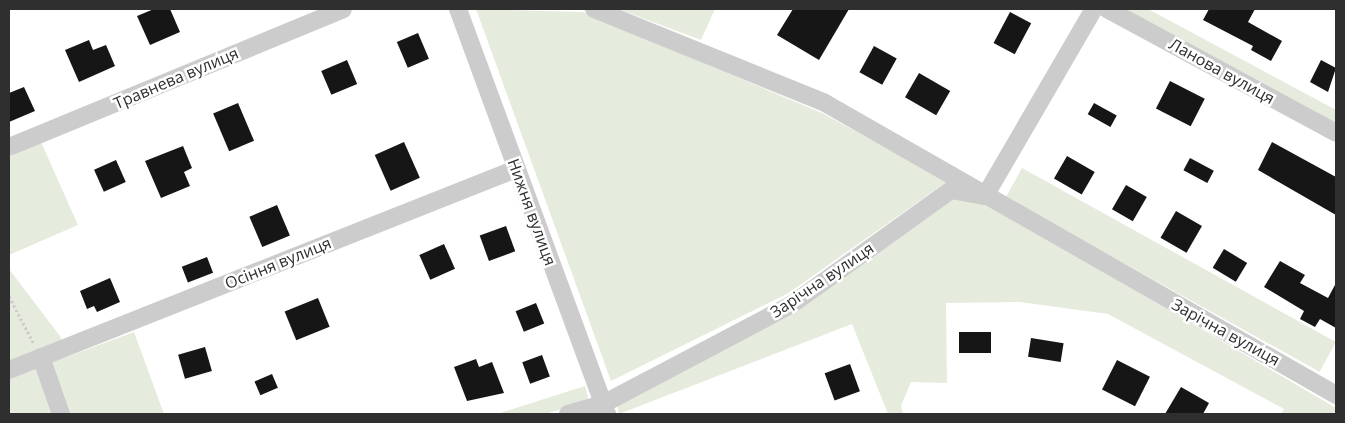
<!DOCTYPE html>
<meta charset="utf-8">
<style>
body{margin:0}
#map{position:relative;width:1345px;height:423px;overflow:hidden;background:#fff;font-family:"Open Sans",sans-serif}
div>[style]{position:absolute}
.green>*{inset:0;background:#e6ecdd;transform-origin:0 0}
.building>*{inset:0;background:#161616;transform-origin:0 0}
.path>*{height:3px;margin-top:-1.5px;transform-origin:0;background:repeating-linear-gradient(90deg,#ccc 0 2.5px,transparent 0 5px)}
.minor>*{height:18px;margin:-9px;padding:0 9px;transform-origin:9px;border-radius:9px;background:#ccc}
span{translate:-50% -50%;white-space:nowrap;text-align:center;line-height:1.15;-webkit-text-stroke:5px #fff;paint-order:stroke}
.street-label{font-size:16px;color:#2f2f2f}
.frame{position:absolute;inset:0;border:10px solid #2f2f2f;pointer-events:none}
</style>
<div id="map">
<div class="green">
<i style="clip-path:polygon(476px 9px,583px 12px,822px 113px,948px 181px,787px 294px,611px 381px)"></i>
<i style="clip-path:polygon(618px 9px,715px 9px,701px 40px)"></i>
<i style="clip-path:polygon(1123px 9px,1148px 9px,1336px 110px,1336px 125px)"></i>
<i style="clip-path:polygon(41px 142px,78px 225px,9px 255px,9px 157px)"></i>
<i style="left:1022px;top:168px;width:359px;height:34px;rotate:29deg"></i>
<i style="clip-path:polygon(953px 198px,988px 204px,1336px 408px,1336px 414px,1281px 414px,1284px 409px,1108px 314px,1020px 302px,946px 303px,947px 383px,911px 382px,901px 406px,903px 414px,888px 414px,852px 324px,619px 414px,617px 404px,795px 313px)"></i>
<i style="clip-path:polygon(9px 269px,60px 336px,69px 356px,134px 332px,164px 414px,9px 414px)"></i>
<i style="clip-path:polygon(585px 386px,589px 401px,545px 414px,497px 414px)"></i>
</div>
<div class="building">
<i style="clip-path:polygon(154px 9px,170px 9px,180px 32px,150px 45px,137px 16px)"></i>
<i style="clip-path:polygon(793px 9px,849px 9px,819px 60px,777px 35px)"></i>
<i style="clip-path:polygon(1209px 9px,1255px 9px,1248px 22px,1282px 41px,1271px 61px,1251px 50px,1253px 46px,1203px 20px)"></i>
<i style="left:1010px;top:12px;width:24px;height:35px;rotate:28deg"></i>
<i style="left:418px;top:33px;width:28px;height:23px;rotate:67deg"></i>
<i style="clip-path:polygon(89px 40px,93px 50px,106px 45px,115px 66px,79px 82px,65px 50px)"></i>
<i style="left:874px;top:46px;width:26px;height:30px;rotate:29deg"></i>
<i style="left:347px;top:60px;width:26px;height:28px;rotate:67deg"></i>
<i style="clip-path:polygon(1321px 60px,1336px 68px,1328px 92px,1310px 82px)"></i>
<i style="left:919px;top:73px;width:36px;height:28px;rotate:30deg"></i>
<i style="left:1170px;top:81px;width:39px;height:31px;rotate:27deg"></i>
<i style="clip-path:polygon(24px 87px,35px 111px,9px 122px,9px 93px)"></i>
<i style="left:238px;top:103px;width:41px;height:27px;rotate:67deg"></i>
<i style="left:1094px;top:103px;width:26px;height:13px;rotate:29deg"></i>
<i style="left:404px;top:142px;width:39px;height:32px;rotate:66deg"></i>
<i style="clip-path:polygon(1272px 142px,1336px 177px,1336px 215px,1258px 170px)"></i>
<i style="clip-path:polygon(183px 146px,192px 168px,184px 172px,190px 186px,161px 198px,145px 161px)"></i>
<i style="left:1067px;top:156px;width:32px;height:26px;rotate:30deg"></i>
<i style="left:1190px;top:158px;width:27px;height:14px;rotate:28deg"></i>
<i style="left:116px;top:160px;width:24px;height:24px;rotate:66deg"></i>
<i style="left:1126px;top:185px;width:24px;height:28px;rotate:30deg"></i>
<i style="left:277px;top:205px;width:33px;height:30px;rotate:67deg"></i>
<i style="left:1176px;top:211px;width:30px;height:31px;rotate:30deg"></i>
<i style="left:506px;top:226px;width:27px;height:28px;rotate:70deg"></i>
<i style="left:444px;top:244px;width:27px;height:27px;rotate:66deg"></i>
<i style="left:1224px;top:249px;width:27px;height:22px;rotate:31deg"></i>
<i style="left:207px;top:257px;width:17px;height:27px;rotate:69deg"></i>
<i style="clip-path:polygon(1280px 261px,1305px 275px,1300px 283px,1328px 298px,1336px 283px,1336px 328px,1320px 319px,1315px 327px,1300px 319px,1304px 311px,1264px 287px)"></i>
<i style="clip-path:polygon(110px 278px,120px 302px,97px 312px,94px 306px,87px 309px,80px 291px)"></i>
<i style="left:318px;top:298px;width:31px;height:36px;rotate:68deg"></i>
<i style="left:536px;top:303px;width:22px;height:22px;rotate:68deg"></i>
<i style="left:991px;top:332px;width:21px;height:32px;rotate:90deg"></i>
<i style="left:1031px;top:338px;width:33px;height:19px;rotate:9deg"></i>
<i style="left:205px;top:347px;width:25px;height:28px;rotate:74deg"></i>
<i style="left:542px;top:355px;width:23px;height:21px;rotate:70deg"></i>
<i style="clip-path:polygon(476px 359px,479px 367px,492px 362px,504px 393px,467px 401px,454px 367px)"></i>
<i style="left:1117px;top:360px;width:37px;height:33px;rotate:27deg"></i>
<i style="left:850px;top:364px;width:29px;height:27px;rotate:70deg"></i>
<i style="left:272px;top:374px;width:15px;height:19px;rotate:67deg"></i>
<i style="clip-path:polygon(1181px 387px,1209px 403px,1203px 414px,1165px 414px)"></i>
</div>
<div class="path">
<i style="left:9px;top:296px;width:54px;rotate:62.5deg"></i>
</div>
<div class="minor">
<i style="left:458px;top:9px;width:432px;rotate:69.8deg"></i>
<i style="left:594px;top:9px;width:249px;rotate:22.1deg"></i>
<i style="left:825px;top:103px;width:589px;rotate:29.74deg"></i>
<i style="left:1107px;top:9px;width:260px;rotate:28.4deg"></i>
<i style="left:9px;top:147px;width:361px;rotate:-22.4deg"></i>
<i style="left:41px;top:357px;width:60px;rotate:70.7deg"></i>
<i style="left:9px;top:370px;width:545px;rotate:-21.63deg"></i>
<i style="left:568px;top:414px;width:36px;rotate:-16deg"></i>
<i style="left:603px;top:404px;width:212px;rotate:-27.8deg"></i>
<i style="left:791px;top:305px;width:197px;rotate:-35.7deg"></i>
<i style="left:951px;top:190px;width:35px;rotate:10deg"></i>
<i style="left:985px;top:196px;width:216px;rotate:-59.8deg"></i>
</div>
<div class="street-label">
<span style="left:1222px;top:71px;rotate:29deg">Ланова вулиця</span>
<span style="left:176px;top:78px;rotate:-23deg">Травнева вулиця</span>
<span style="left:532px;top:212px;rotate:70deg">Нижня вулиця</span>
<span style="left:278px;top:263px;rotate:-22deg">Осіння вулиця</span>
<span style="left:822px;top:280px;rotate:-34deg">Зарічна вулиця</span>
<span style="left:1226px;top:332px;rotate:29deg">Зарічна вулиця</span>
</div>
<div class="frame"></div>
</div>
